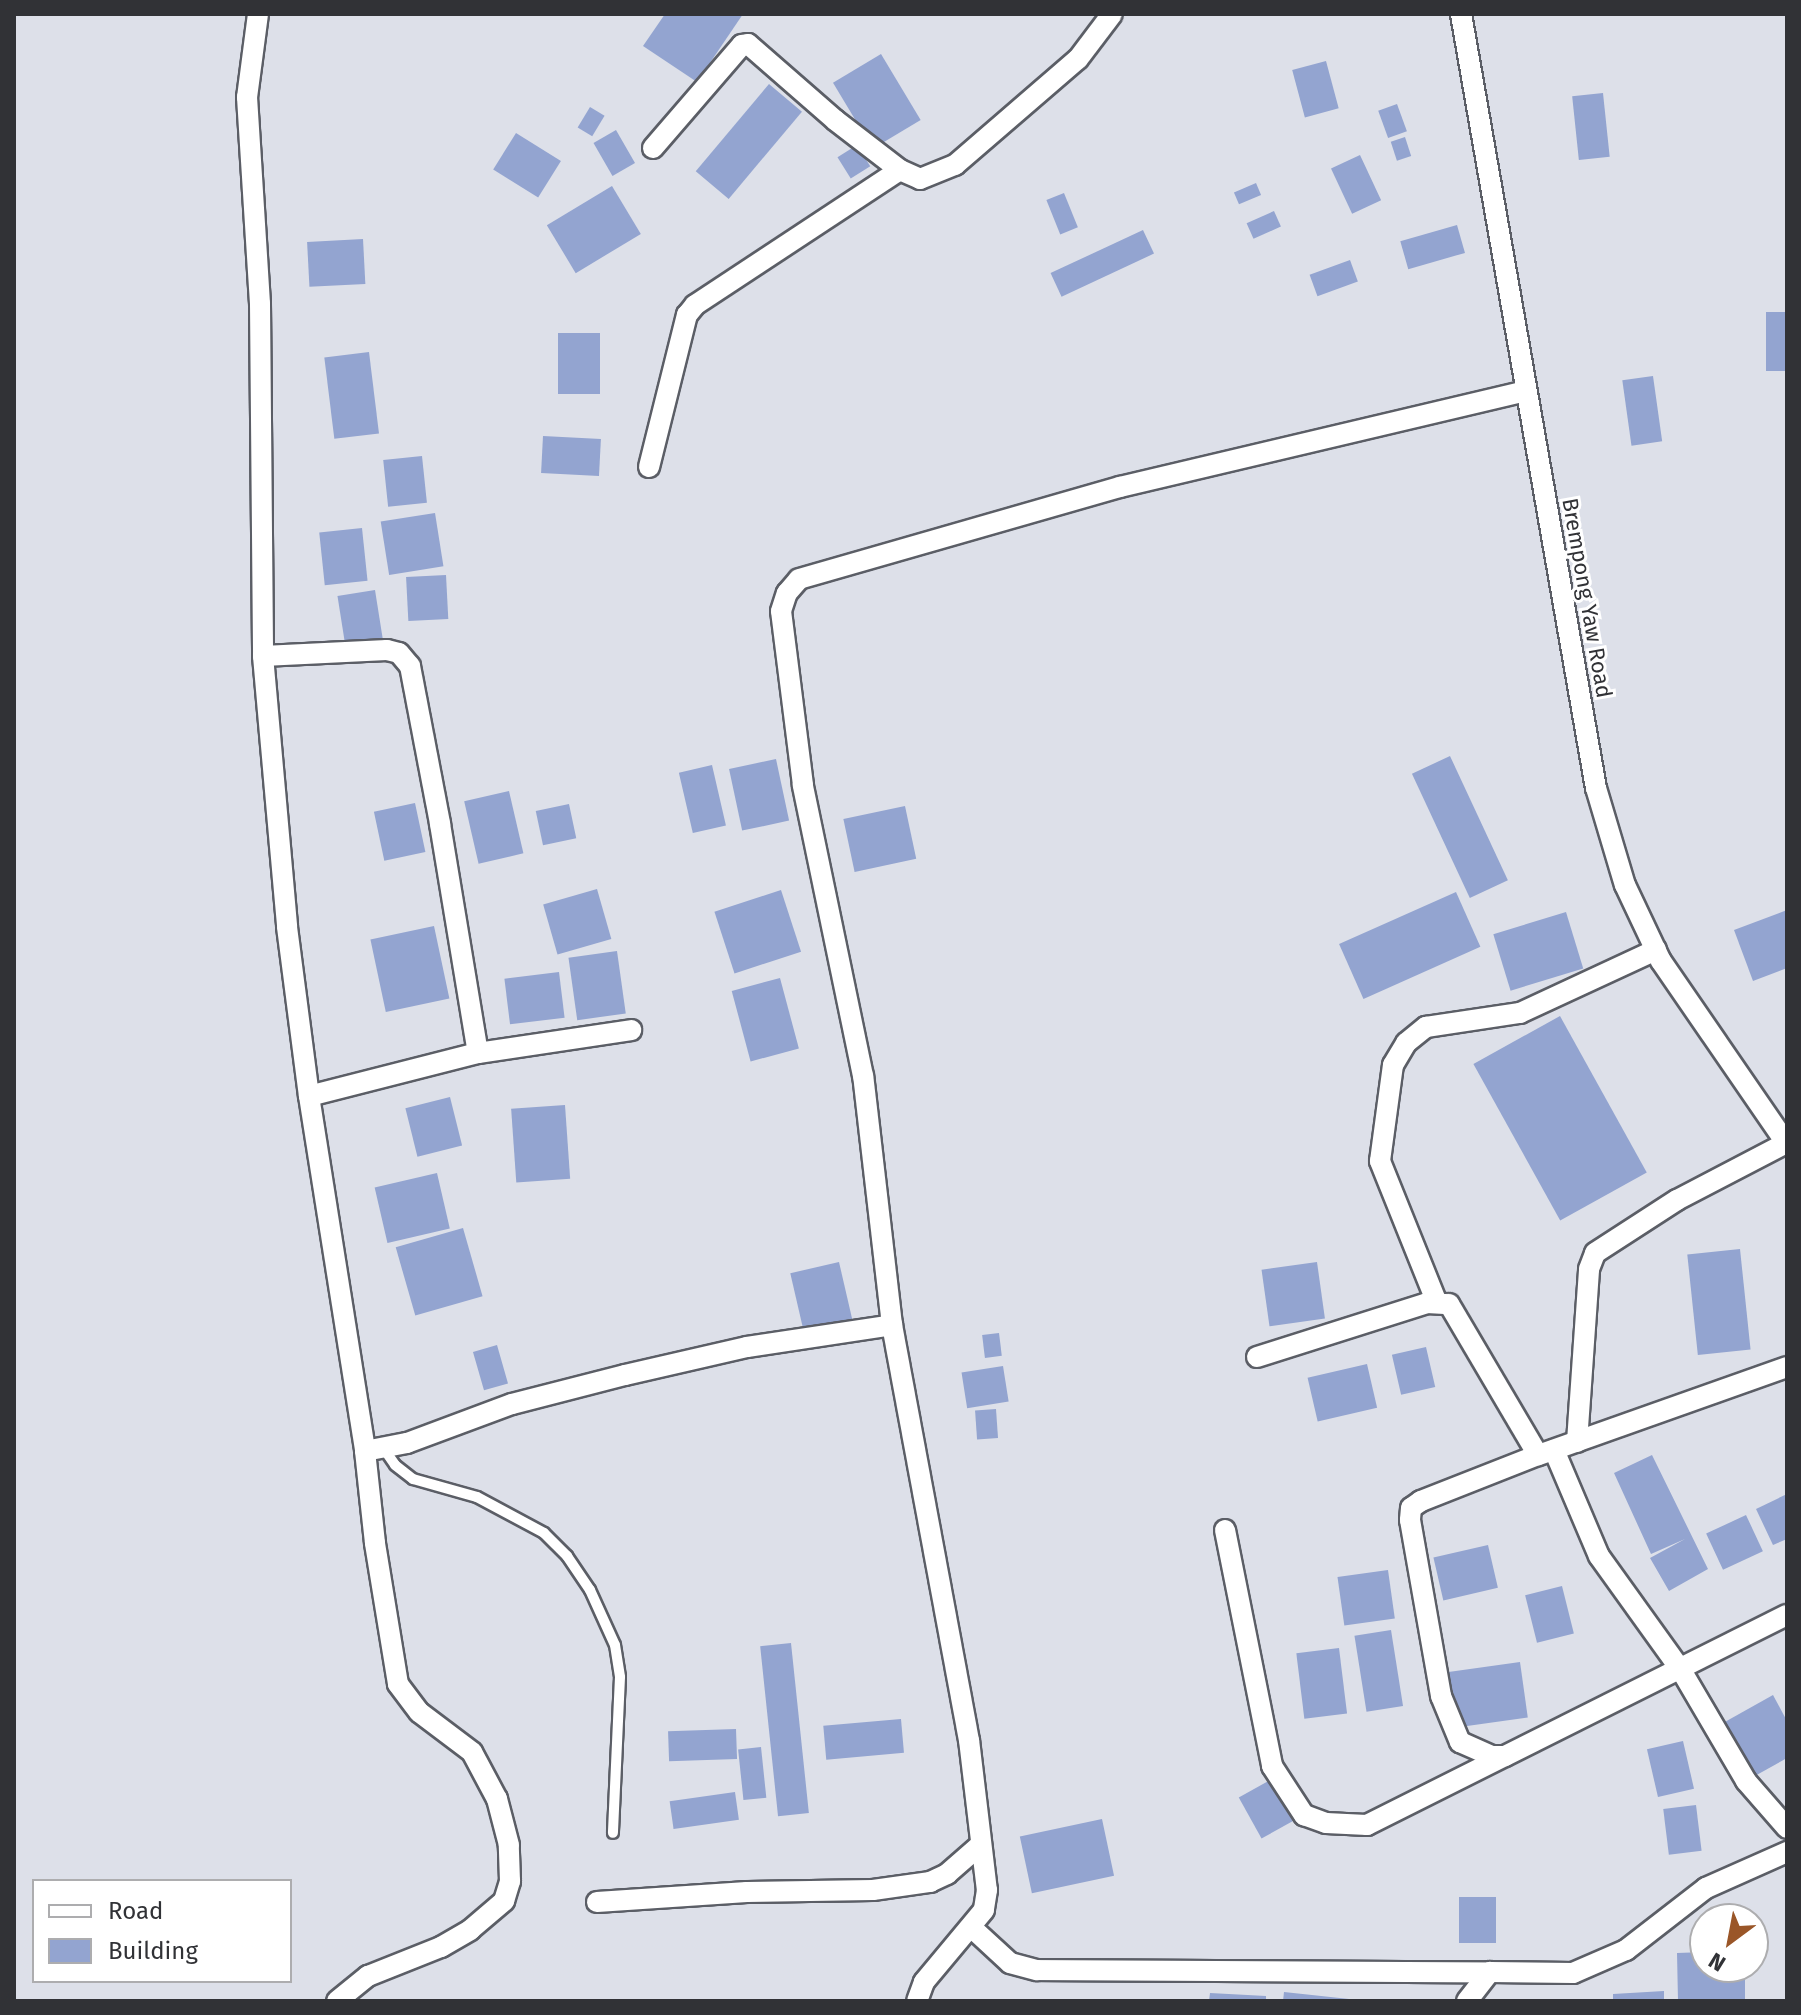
<!DOCTYPE html>
<style>
body{margin:0}
#map{position:relative;width:1801px;height:2015px;overflow:hidden;background:#dde0e9;font-family:"Fira Sans",sans-serif}
div>[style]{position:absolute}
.building>*{inset:0;background:#93a4d0;transform-origin:0 0}
.roads{filter:drop-shadow(2px 0 #5b5e66) drop-shadow(-2px 0 #5b5e66) drop-shadow(0 2px #5b5e66) drop-shadow(0 -2px #5b5e66)}
.lane>*{height:10px;margin:-5px;padding:0 5px;transform-origin:5px;border-radius:5px;background:#fff}
.street>*{height:20px;margin:-10px;padding:0 10px;transform-origin:10px;border-radius:10px;background:#fff}
span{translate:-50% -50%;white-space:nowrap;text-align:center;line-height:1.15;-webkit-text-stroke:6px #fff;paint-order:stroke}
.street-label{font-size:22px;color:#313236}
.frame{position:absolute;inset:0;border:16px solid #313236;pointer-events:none}
.legend{position:absolute;left:32px;top:1879px;width:260px;height:104px;box-sizing:border-box;background:#fff;border:2px solid #adadaf;margin:0;padding:10px 14px;list-style:none;font-size:24px;color:#313236}
.legend li{display:flex;align-items:center;gap:16px;height:40px}
.legend b{width:40px;border:2px solid #adadaf}
.north{position:absolute;left:1689px;top:1903px;width:80px;height:80px;box-sizing:border-box;background:#fff;border:2px solid #adadaf;border-radius:50%;rotate:212deg;font-size:22px;font-weight:700;line-height:32px;text-align:center;color:#313236}
.north::after{content:'';display:block;margin:auto;width:28px;height:36px;background:#9a5628;clip-path:polygon(50% 0,100% 100%,50% 72%,0 100%)}
</style>
<div id="map">
<div class="building">
<i style="clip-path:polygon(665px 14px,743px 14px,697px 82px,643px 46px)"></i>
<i style="left:881px;top:54px;width:77px;height:56px;rotate:59deg"></i>
<i style="left:1326px;top:61px;width:49px;height:35px;rotate:75deg"></i>
<i style="left:769px;top:84px;width:43px;height:114px;rotate:40deg"></i>
<i style="left:1603px;top:93px;width:64px;height:31px;rotate:84deg"></i>
<i style="left:1397px;top:104px;width:29px;height:20px;rotate:70deg"></i>
<i style="left:590px;top:107px;width:17px;height:24px;rotate:31deg"></i>
<i style="left:616px;top:130px;width:38px;height:26px;rotate:60deg"></i>
<i style="left:516px;top:133px;width:53px;height:43px;rotate:32deg"></i>
<i style="left:1405px;top:137px;width:20px;height:15px;rotate:72deg"></i>
<i style="left:857px;top:145px;width:25px;height:23px;rotate:58deg"></i>
<i style="left:1360px;top:155px;width:50px;height:32px;rotate:65deg"></i>
<i style="left:1256px;top:183px;width:13px;height:24px;rotate:67deg"></i>
<i style="left:612px;top:186px;width:56px;height:76px;rotate:59deg"></i>
<i style="left:1064px;top:193px;width:37px;height:19px;rotate:68deg"></i>
<i style="left:1274px;top:211px;width:17px;height:30px;rotate:66deg"></i>
<i style="left:1457px;top:225px;width:29px;height:59px;rotate:74deg"></i>
<i style="left:1143px;top:230px;width:26px;height:102px;rotate:65deg"></i>
<i style="left:363px;top:239px;width:45px;height:56px;rotate:87deg"></i>
<i style="left:1350px;top:260px;width:23px;height:43px;rotate:70deg"></i>
<i style="left:1766px;top:312px;width:21px;height:59px"></i>
<i style="left:558px;top:333px;width:42px;height:61px"></i>
<i style="left:369px;top:352px;width:82px;height:45px;rotate:83deg"></i>
<i style="left:1653px;top:376px;width:66px;height:31px;rotate:82deg"></i>
<i style="left:543px;top:436px;width:58px;height:37px;rotate:3deg"></i>
<i style="left:422px;top:456px;width:47px;height:39px;rotate:84deg"></i>
<i style="left:435px;top:513px;width:54px;height:55px;rotate:81deg"></i>
<i style="left:362px;top:528px;width:53px;height:43px;rotate:84deg"></i>
<i style="left:446px;top:575px;width:44px;height:40px;rotate:87deg"></i>
<i style="left:375px;top:590px;width:54px;height:38px;rotate:81deg"></i>
<i style="left:1450px;top:756px;width:137px;height:42px;rotate:65deg"></i>
<i style="left:776px;top:759px;width:63px;height:48px;rotate:78deg"></i>
<i style="left:712px;top:765px;width:62px;height:34px;rotate:77deg"></i>
<i style="left:509px;top:791px;width:64px;height:46px;rotate:77deg"></i>
<i style="left:415px;top:803px;width:50px;height:42px;rotate:78deg"></i>
<i style="left:569px;top:804px;width:35px;height:34px;rotate:78deg"></i>
<i style="left:905px;top:806px;width:54px;height:63px;rotate:78deg"></i>
<i style="left:597px;top:889px;width:52px;height:56px;rotate:74deg"></i>
<i style="left:781px;top:890px;width:65px;height:70px;rotate:72deg"></i>
<i style="left:1456px;top:892px;width:60px;height:128px;rotate:66deg"></i>
<i style="clip-path:polygon(1787px 910px,1787px 968px,1753px 981px,1734px 930px)"></i>
<i style="left:1566px;top:912px;width:59px;height:76px;rotate:73deg"></i>
<i style="left:434px;top:926px;width:74px;height:65px;rotate:78deg"></i>
<i style="left:617px;top:951px;width:63px;height:49px;rotate:82deg"></i>
<i style="left:559px;top:972px;width:46px;height:55px;rotate:83deg"></i>
<i style="left:780px;top:978px;width:73px;height:50px;rotate:75deg"></i>
<i style="left:1560px;top:1016px;width:179px;height:99px;rotate:61deg"></i>
<i style="left:450px;top:1097px;width:50px;height:46px;rotate:76deg"></i>
<i style="left:565px;top:1105px;width:74px;height:54px;rotate:86deg"></i>
<i style="left:437px;top:1173px;width:57px;height:64px;rotate:77deg"></i>
<i style="left:463px;top:1228px;width:71px;height:70px;rotate:74deg"></i>
<i style="left:1740px;top:1249px;width:101px;height:53px;rotate:84deg"></i>
<i style="left:839px;top:1262px;width:59px;height:50px;rotate:77deg"></i>
<i style="left:1317px;top:1262px;width:57px;height:56px;rotate:82deg"></i>
<i style="left:999px;top:1333px;width:23px;height:17px;rotate:83deg"></i>
<i style="left:497px;top:1345px;width:40px;height:25px;rotate:74deg"></i>
<i style="left:1426px;top:1347px;width:41px;height:35px;rotate:77deg"></i>
<i style="left:1367px;top:1364px;width:45px;height:61px;rotate:77deg"></i>
<i style="left:1003px;top:1366px;width:36px;height:42px;rotate:81deg"></i>
<i style="left:996px;top:1409px;width:29px;height:21px;rotate:86deg"></i>
<i style="clip-path:polygon(1652px 1455px,1708px 1569px,1669px 1591px,1650px 1558px,1685px 1539px,1651px 1554px,1614px 1473px)"></i>
<i style="clip-path:polygon(1787px 1494px,1787px 1539px,1773px 1545px,1756px 1509px)"></i>
<i style="left:1746px;top:1515px;width:40px;height:44px;rotate:65deg"></i>
<i style="left:1488px;top:1545px;width:44px;height:56px;rotate:77deg"></i>
<i style="left:1388px;top:1570px;width:49px;height:51px;rotate:82deg"></i>
<i style="left:1562px;top:1586px;width:49px;height:38px;rotate:76deg"></i>
<i style="left:1391px;top:1630px;width:77px;height:37px;rotate:81deg"></i>
<i style="left:791px;top:1643px;width:171px;height:31px;rotate:84deg"></i>
<i style="left:1339px;top:1648px;width:66px;height:43px;rotate:83deg"></i>
<i style="left:1520px;top:1662px;width:56px;height:74px;rotate:82deg"></i>
<i style="clip-path:polygon(1773px 1695px,1787px 1721px,1787px 1758px,1753px 1777px,1723px 1723px)"></i>
<i style="left:901px;top:1719px;width:34px;height:78px;rotate:85deg"></i>
<i style="left:736px;top:1729px;width:30px;height:68px;rotate:88deg"></i>
<i style="left:1683px;top:1741px;width:49px;height:37px;rotate:77deg"></i>
<i style="left:761px;top:1747px;width:51px;height:23px;rotate:84deg"></i>
<i style="left:1272px;top:1779px;width:47px;height:38px;rotate:61deg"></i>
<i style="left:735px;top:1792px;width:28px;height:66px;rotate:82deg"></i>
<i style="left:1696px;top:1805px;width:46px;height:33px;rotate:83deg"></i>
<i style="left:1102px;top:1819px;width:58px;height:84px;rotate:78deg"></i>
<i style="left:1459px;top:1897px;width:37px;height:46px"></i>
<i style="clip-path:polygon(1705px 1952px,1705px 1967px,1745px 1967px,1745px 2001px,1678px 2001px,1677px 1953px)"></i>
<i style="clip-path:polygon(1664px 1991px,1664px 2001px,1613px 2001px,1613px 1994px)"></i>
<i style="clip-path:polygon(1284px 1992px,1349px 1999px,1349px 2001px,1283px 2001px)"></i>
<i style="clip-path:polygon(1210px 1993px,1266px 1996px,1266px 2001px,1209px 2001px)"></i>
</div>
<div class="roads">
<div class="lane">
<i style="left:384px;top:1449px;width:19px;rotate:55deg"></i>
<i style="left:395px;top:1465px;width:23px;rotate:38deg"></i>
<i style="left:413px;top:1479px;width:66px;rotate:15.7deg"></i>
<i style="left:477px;top:1497px;width:76px;rotate:28.2deg"></i>
<i style="left:544px;top:1533px;width:33px;rotate:45deg"></i>
<i style="left:567px;top:1556px;width:41px;rotate:55.9deg"></i>
<i style="left:590px;top:1590px;width:60px;rotate:65.6deg"></i>
<i style="left:615px;top:1645px;width:32px;rotate:81deg"></i>
<i style="left:620px;top:1677px;width:156px;rotate:92.6deg"></i>
</div>
<div class="street">
<i style="left:258px;top:14px;width:84px;rotate:97.5deg"></i>
<i style="left:247px;top:97px;width:207px;rotate:86.4deg"></i>
<i style="left:260px;top:304px;width:352px;rotate:89.5deg"></i>
<i style="left:263px;top:656px;width:272px;rotate:84.9deg"></i>
<i style="left:287px;top:927px;width:170px;rotate:82.6deg"></i>
<i style="left:309px;top:1096px;width:359px;rotate:81deg"></i>
<i style="left:365px;top:1451px;width:43px;rotate:-10.8deg"></i>
<i style="left:407px;top:1443px;width:112px;rotate:-20.4deg"></i>
<i style="left:512px;top:1404px;width:117px;rotate:-14.4deg"></i>
<i style="left:625px;top:1375px;width:125px;rotate:-12.9deg"></i>
<i style="left:747px;top:1347px;width:147px;rotate:-8.6deg"></i>
<i style="left:892px;top:1325px;width:251px;rotate:-96.6deg"></i>
<i style="left:863px;top:1076px;width:297px;rotate:-101.7deg"></i>
<i style="left:803px;top:785px;width:175px;rotate:-97.2deg"></i>
<i style="left:781px;top:611px;width:19px;rotate:-72deg"></i>
<i style="left:787px;top:593px;width:18px;rotate:-49deg"></i>
<i style="left:799px;top:579px;width:334px;rotate:-16deg"></i>
<i style="left:1120px;top:487px;width:417px;rotate:-13.3deg"></i>
<i style="left:1461px;top:14px;width:786px;rotate:80.11deg"></i>
<i style="left:1596px;top:788px;width:101px;rotate:73.4deg"></i>
<i style="left:1625px;top:885px;width:84px;rotate:64.7deg"></i>
<i style="left:1661px;top:961px;width:222px;rotate:55.5deg"></i>
<i style="left:653px;top:148px;width:136px;rotate:-49.2deg"></i>
<i style="left:742px;top:45px;width:6px;rotate:-9deg"></i>
<i style="left:748px;top:44px;width:116px;rotate:41.1deg"></i>
<i style="left:835px;top:120px;width:82px;rotate:37.6deg"></i>
<i style="left:900px;top:170px;width:22px;rotate:24deg"></i>
<i style="left:920px;top:179px;width:38px;rotate:-22deg"></i>
<i style="left:955px;top:165px;width:162px;rotate:-40.8deg"></i>
<i style="left:1078px;top:59px;width:56px;rotate:-52.9deg"></i>
<i style="left:649px;top:467px;width:157px;rotate:-76deg"></i>
<i style="left:687px;top:315px;width:13px;rotate:-51deg"></i>
<i style="left:695px;top:305px;width:245px;rotate:-33.4deg"></i>
<i style="left:263px;top:656px;width:124px;rotate:-2.8deg"></i>
<i style="left:387px;top:650px;width:12px;rotate:14deg"></i>
<i style="left:399px;top:653px;width:17px;rotate:50deg"></i>
<i style="left:410px;top:666px;width:161px;rotate:79.2deg"></i>
<i style="left:440px;top:824px;width:232px;rotate:80.6deg"></i>
<i style="left:309px;top:1096px;width:174px;rotate:-14.3deg"></i>
<i style="left:478px;top:1053px;width:155px;rotate:-8.5deg"></i>
<i style="left:1437px;top:1303px;width:153px;rotate:-111.9deg"></i>
<i style="left:1380px;top:1161px;width:97px;rotate:-82.3deg"></i>
<i style="left:1393px;top:1065px;width:26px;rotate:-59deg"></i>
<i style="left:1406px;top:1043px;width:26px;rotate:-39deg"></i>
<i style="left:1426px;top:1027px;width:95px;rotate:-8.5deg"></i>
<i style="left:1520px;top:1013px;width:150px;rotate:-24.9deg"></i>
<i style="left:892px;top:1325px;width:422px;rotate:79.5deg"></i>
<i style="left:969px;top:1740px;width:151px;rotate:83.2deg"></i>
<i style="left:987px;top:1890px;width:20px;rotate:99deg"></i>
<i style="left:984px;top:1910px;width:94px;rotate:129.8deg"></i>
<i style="left:924px;top:1982px;width:20px;rotate:110deg"></i>
<i style="left:1257px;top:1357px;width:178px;rotate:-17.6deg"></i>
<i style="left:1427px;top:1303px;width:22px;rotate:3deg"></i>
<i style="left:1449px;top:1304px;width:175px;rotate:59.5deg"></i>
<i style="left:1787px;top:1367px;width:264px;rotate:160.5deg"></i>
<i style="left:1538px;top:1455px;width:126px;rotate:158.5deg"></i>
<i style="left:1421px;top:1501px;width:12px;rotate:145deg"></i>
<i style="left:1411px;top:1508px;width:12px;rotate:95deg"></i>
<i style="left:1410px;top:1520px;width:179px;rotate:80deg"></i>
<i style="left:1441px;top:1696px;width:50px;rotate:67.6deg"></i>
<i style="left:1460px;top:1742px;width:35px;rotate:24deg"></i>
<i style="left:1492px;top:1756px;width:13px"></i>
<i style="left:1505px;top:1756px;width:315px;rotate:-26.6deg"></i>
<i style="left:1577px;top:1442px;width:173px;rotate:-86deg"></i>
<i style="left:1589px;top:1269px;width:17px;rotate:-69deg"></i>
<i style="left:1595px;top:1253px;width:98px;rotate:-32.9deg"></i>
<i style="left:1677px;top:1200px;width:123px;rotate:-27.6deg"></i>
<i style="left:1554px;top:1450px;width:115px;rotate:67deg"></i>
<i style="left:1599px;top:1556px;width:140px;rotate:54.3deg"></i>
<i style="left:1681px;top:1670px;width:129px;rotate:59.6deg"></i>
<i style="left:1746px;top:1781px;width:62px;rotate:48.9deg"></i>
<i style="left:1225px;top:1530px;width:241px;rotate:78.7deg"></i>
<i style="left:1272px;top:1766px;width:59px;rotate:56.9deg"></i>
<i style="left:1304px;top:1815px;width:23px;rotate:20deg"></i>
<i style="left:1326px;top:1823px;width:41px;rotate:2.8deg"></i>
<i style="left:1367px;top:1825px;width:154px;rotate:-26.6deg"></i>
<i style="left:597px;top:1902px;width:150px;rotate:-3.8deg"></i>
<i style="left:747px;top:1892px;width:126px;rotate:-0.9deg"></i>
<i style="left:873px;top:1890px;width:58px;rotate:-8deg"></i>
<i style="left:930px;top:1882px;width:19px;rotate:-25deg"></i>
<i style="left:947px;top:1874px;width:43px;rotate:-41.2deg"></i>
<i style="left:971px;top:1927px;width:53px;rotate:42.7deg"></i>
<i style="left:1010px;top:1963px;width:28px;rotate:15deg"></i>
<i style="left:1037px;top:1970px;width:453px;rotate:0.3deg"></i>
<i style="left:337px;top:2001px;width:40px;rotate:-39deg"></i>
<i style="left:368px;top:1976px;width:79px;rotate:-21.7deg"></i>
<i style="left:441px;top:1947px;width:34px;rotate:-30deg"></i>
<i style="left:470px;top:1930px;width:45px;rotate:-40.5deg"></i>
<i style="left:504px;top:1901px;width:21px;rotate:-73deg"></i>
<i style="left:510px;top:1881px;width:36px;rotate:-92deg"></i>
<i style="left:509px;top:1845px;width:48px;rotate:-104.6deg"></i>
<i style="left:497px;top:1799px;width:53px;rotate:-118deg"></i>
<i style="left:472px;top:1752px;width:66px;rotate:-143deg"></i>
<i style="left:419px;top:1712px;width:35px;rotate:-127deg"></i>
<i style="left:398px;top:1684px;width:143px;rotate:-99.3deg"></i>
<i style="left:375px;top:1543px;width:93px;rotate:-96.2deg"></i>
<i style="left:1467px;top:2001px;width:37px;rotate:-52deg"></i>
<i style="left:1490px;top:1972px;width:83px;rotate:0.7deg"></i>
<i style="left:1573px;top:1973px;width:58px;rotate:-23.5deg"></i>
<i style="left:1626px;top:1950px;width:101px;rotate:-37.8deg"></i>
<i style="left:1706px;top:1888px;width:89px;rotate:-24deg"></i>
</div>
</div>
<div class="street-label">
<span style="left:1587px;top:598px;rotate:80deg">Brempong Yaw Road</span>
</div>
<div class="frame"></div>
<ul class="legend">
<li><b style="height:10px;background:#fff"></b>Road</li>
<li><b style="height:22px;background:#93a4d0"></b>Building</li>
</ul>
<div class="north">N</div>
</div>
